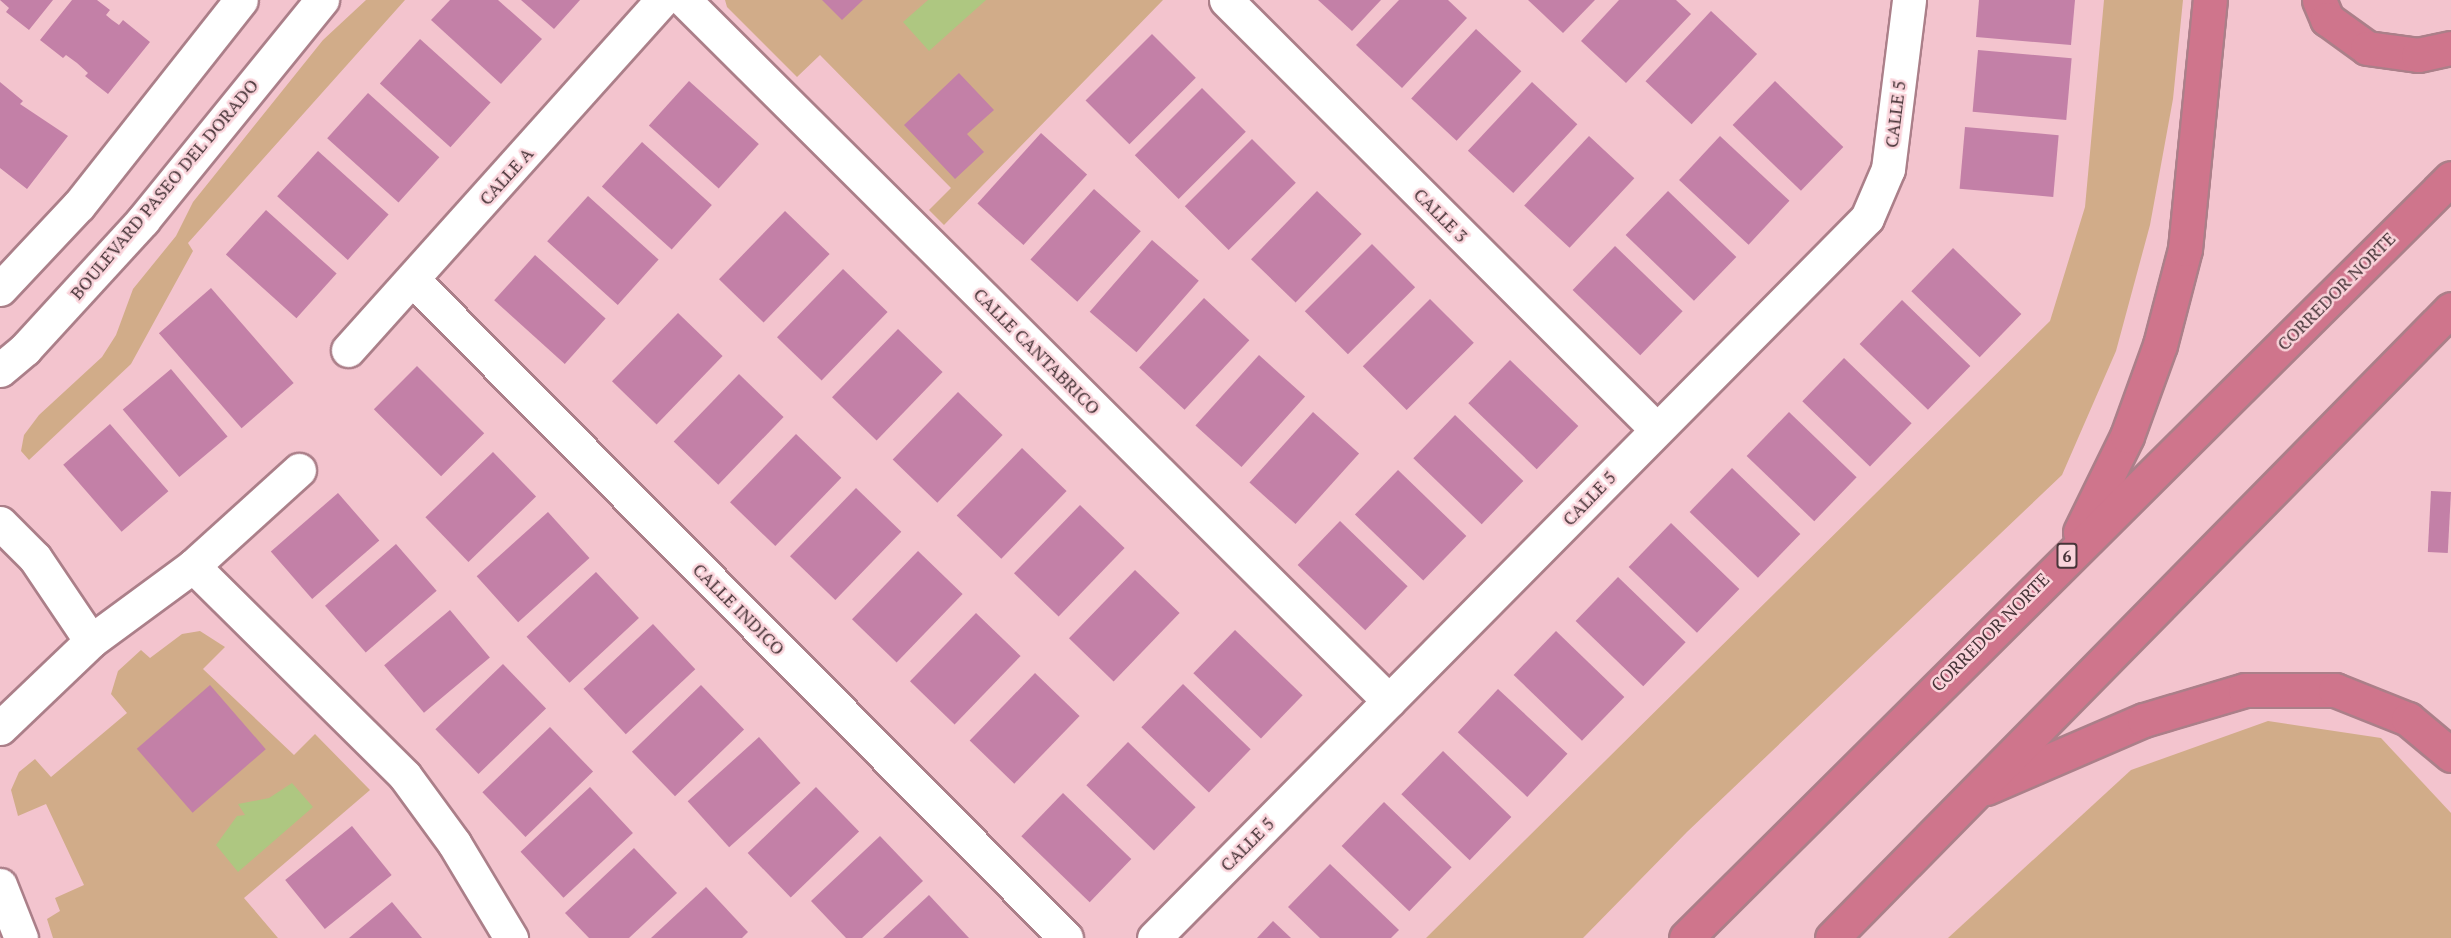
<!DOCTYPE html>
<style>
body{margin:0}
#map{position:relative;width:2451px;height:938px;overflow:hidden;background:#f3c4ce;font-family:"PT Serif",serif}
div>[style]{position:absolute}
.green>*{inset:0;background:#d1ac89}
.water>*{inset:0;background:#aec781}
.building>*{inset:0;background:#c380a7;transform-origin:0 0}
.roads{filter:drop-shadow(2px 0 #ab7f89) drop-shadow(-2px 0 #ab7f89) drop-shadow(0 2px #ab7f89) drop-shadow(0 -2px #ab7f89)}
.street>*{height:33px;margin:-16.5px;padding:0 16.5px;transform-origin:16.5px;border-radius:16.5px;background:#fff}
.secondary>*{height:33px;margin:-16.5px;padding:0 16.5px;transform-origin:16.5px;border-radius:16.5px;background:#fff}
.highway>*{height:33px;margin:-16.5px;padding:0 16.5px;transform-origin:16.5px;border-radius:16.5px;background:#cf758c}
span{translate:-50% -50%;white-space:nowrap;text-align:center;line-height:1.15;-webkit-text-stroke:5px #fad4db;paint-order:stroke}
.shield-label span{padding:2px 4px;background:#fad4db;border:2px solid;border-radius:4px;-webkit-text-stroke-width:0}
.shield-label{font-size:16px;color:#483539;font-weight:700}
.street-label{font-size:18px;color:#483539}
</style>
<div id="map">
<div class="green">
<i style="clip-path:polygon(366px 0,405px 0,188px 243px,193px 251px,131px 364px,29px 460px,21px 451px,24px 435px,39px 415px,102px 357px,116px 335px,133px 289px,176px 236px,193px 202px,323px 40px)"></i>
<i style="clip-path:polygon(725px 0,1163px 0,944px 225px,929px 210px,951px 188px,820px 55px,797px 77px,727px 7px)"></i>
<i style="clip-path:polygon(2104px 0,2183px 0,2173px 99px,2150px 225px,2116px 351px,2062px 475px,1687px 832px,1583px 938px,1426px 938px,2050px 321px,2085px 207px)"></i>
<i style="clip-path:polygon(200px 631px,225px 647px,203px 669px,294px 755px,315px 734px,370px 790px,244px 898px,278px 938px,53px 938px,47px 919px,60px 911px,55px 898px,84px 885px,46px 804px,18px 816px,11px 790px,19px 772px,35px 759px,51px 777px,127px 713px,111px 694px,118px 671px,141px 650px,150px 658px,182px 634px)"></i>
<i style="clip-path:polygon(2268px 721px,2381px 738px,2451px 813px,2451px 938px,1948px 938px,2131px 770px)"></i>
</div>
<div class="water">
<i style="clip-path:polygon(928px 0,986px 0,929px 51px,903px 22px)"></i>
<i style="clip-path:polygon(292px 783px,313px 807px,238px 872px,216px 845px,237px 816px,245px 815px,238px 804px,269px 798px)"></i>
</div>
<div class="building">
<i style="clip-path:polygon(0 0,53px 0,29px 30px,6px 12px,9px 8px)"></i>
<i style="clip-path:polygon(72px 0,97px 0,110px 10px,106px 15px,112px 20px,119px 25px,123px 20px,150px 42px,108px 94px,85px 76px,88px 73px,77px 63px,66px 55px,63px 58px,40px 40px)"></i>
<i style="clip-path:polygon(450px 0,498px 0,542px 39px,501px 84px,431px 20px)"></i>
<i style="clip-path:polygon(521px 0,580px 0,554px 29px)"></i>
<i style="clip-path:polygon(822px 0,863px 0,842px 20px)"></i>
<i style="clip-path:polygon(1318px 0,1381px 0,1352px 31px)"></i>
<i style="clip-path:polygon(1399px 0,1448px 0,1467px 18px,1402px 88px,1356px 45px)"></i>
<i style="clip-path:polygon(1528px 0,1595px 0,1563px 33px)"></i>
<i style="clip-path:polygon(1619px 0,1676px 0,1691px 14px,1626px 83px,1581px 41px)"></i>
<i style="clip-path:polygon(1979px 0,2075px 0,2071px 45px,1976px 37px)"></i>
<i style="left:1711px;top:11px;width:63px;height:96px;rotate:43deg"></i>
<i style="left:1476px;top:29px;width:62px;height:95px;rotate:43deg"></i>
<i style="left:1152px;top:34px;width:62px;height:94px;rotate:45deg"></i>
<i style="left:420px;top:39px;width:95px;height:60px;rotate:42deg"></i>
<i style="left:1978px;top:50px;width:94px;height:62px;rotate:5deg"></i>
<i style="clip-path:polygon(959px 73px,994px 110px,967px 134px,984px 152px,955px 179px,904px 125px)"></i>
<i style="left:689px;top:81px;width:94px;height:60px;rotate:42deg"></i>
<i style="left:1775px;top:81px;width:95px;height:61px;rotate:44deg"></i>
<i style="clip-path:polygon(0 82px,23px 101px,20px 104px,68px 136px,27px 189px,0 168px)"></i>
<i style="left:1532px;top:82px;width:62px;height:94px;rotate:43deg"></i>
<i style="left:1202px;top:88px;width:62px;height:95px;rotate:45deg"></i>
<i style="left:368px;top:93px;width:96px;height:61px;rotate:42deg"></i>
<i style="left:1965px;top:127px;width:94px;height:62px;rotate:5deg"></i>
<i style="left:1041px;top:133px;width:62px;height:95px;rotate:42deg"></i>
<i style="left:1589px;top:136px;width:62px;height:95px;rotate:43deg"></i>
<i style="left:1720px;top:136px;width:95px;height:60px;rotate:43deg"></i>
<i style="left:1252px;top:139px;width:62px;height:95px;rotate:45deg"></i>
<i style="left:642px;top:142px;width:94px;height:60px;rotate:42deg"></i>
<i style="left:318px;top:151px;width:95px;height:61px;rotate:42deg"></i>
<i style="left:1094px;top:189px;width:63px;height:95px;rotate:42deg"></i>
<i style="left:1317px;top:191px;width:62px;height:95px;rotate:44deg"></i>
<i style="left:1668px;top:191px;width:95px;height:61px;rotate:44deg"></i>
<i style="left:588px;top:196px;width:95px;height:61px;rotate:42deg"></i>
<i style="left:266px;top:210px;width:95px;height:60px;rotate:42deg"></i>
<i style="left:785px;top:211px;width:62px;height:95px;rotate:44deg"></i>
<i style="left:1152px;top:240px;width:62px;height:95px;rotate:41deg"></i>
<i style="left:1372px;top:244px;width:61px;height:95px;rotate:45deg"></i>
<i style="left:1615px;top:246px;width:94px;height:61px;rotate:44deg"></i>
<i style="left:1953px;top:248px;width:95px;height:60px;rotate:44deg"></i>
<i style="left:535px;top:255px;width:95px;height:61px;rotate:42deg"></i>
<i style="left:843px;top:269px;width:62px;height:95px;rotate:44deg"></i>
<i style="left:211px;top:288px;width:126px;height:69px;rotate:49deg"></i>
<i style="left:1204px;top:298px;width:62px;height:95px;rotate:43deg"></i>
<i style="left:1430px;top:299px;width:62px;height:95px;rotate:45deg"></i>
<i style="left:1902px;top:300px;width:95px;height:61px;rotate:44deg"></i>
<i style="left:678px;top:313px;width:62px;height:95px;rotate:44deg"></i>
<i style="left:898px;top:329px;width:62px;height:95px;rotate:44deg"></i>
<i style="left:1259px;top:355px;width:62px;height:95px;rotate:42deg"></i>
<i style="left:1844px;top:358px;width:94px;height:60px;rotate:44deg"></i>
<i style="left:1510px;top:360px;width:95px;height:60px;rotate:44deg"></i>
<i style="left:417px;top:366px;width:95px;height:61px;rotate:45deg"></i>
<i style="left:171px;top:369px;width:88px;height:63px;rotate:50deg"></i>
<i style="left:739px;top:374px;width:62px;height:94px;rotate:44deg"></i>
<i style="left:958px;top:392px;width:62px;height:94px;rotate:44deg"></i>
<i style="left:1313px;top:412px;width:62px;height:95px;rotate:42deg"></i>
<i style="left:1789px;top:412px;width:94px;height:61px;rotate:44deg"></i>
<i style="left:1455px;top:415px;width:95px;height:60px;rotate:44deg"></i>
<i style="left:110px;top:424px;width:89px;height:62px;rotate:49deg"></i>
<i style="left:796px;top:434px;width:63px;height:95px;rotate:44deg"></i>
<i style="left:1022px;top:448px;width:62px;height:94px;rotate:44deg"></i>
<i style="left:493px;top:452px;width:62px;height:94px;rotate:46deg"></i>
<i style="left:1732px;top:468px;width:95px;height:61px;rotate:44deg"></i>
<i style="left:1398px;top:470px;width:95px;height:62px;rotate:44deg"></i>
<i style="left:856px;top:488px;width:63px;height:95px;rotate:44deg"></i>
<i style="left:2431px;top:491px;width:20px;height:61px;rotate:3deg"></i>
<i style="left:338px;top:493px;width:63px;height:89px;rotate:49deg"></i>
<i style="left:1080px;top:505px;width:62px;height:95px;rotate:44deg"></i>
<i style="left:548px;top:512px;width:62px;height:96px;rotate:48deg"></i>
<i style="left:1340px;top:521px;width:94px;height:61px;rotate:44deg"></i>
<i style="left:1671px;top:523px;width:95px;height:61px;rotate:44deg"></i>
<i style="left:396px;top:544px;width:62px;height:94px;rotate:49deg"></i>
<i style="left:918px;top:551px;width:62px;height:95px;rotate:44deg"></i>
<i style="left:1135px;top:570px;width:62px;height:95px;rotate:44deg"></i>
<i style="left:596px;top:572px;width:63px;height:95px;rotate:47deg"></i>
<i style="left:1618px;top:577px;width:94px;height:61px;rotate:44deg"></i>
<i style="left:450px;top:610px;width:62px;height:86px;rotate:50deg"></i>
<i style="left:976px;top:613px;width:62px;height:95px;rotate:44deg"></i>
<i style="left:653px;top:624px;width:62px;height:95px;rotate:47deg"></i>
<i style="left:1235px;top:630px;width:94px;height:60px;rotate:44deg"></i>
<i style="left:1556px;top:631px;width:95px;height:61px;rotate:44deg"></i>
<i style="left:503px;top:664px;width:62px;height:94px;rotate:46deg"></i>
<i style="left:1035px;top:673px;width:62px;height:94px;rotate:44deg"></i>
<i style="left:1183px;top:684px;width:94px;height:60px;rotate:44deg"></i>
<i style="left:210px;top:685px;width:85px;height:97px;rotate:49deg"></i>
<i style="left:701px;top:685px;width:62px;height:96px;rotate:46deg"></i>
<i style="left:1498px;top:689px;width:95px;height:59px;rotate:43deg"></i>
<i style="left:550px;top:727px;width:62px;height:94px;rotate:46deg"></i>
<i style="left:759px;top:737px;width:62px;height:96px;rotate:48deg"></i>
<i style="left:1128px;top:742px;width:94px;height:60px;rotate:44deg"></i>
<i style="left:1443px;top:751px;width:95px;height:60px;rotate:44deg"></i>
<i style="left:590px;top:787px;width:63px;height:95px;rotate:47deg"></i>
<i style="left:816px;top:787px;width:62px;height:95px;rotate:46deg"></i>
<i style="left:1063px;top:793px;width:95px;height:60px;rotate:44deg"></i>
<i style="left:1384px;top:802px;width:94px;height:61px;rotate:44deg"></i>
<i style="left:352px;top:826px;width:63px;height:86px;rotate:51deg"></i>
<i style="clip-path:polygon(880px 836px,923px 881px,862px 938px,846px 938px,811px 901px)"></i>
<i style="clip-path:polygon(634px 848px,677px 893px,629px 938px,589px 938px,565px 913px)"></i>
<i style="clip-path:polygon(1330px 864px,1399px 930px,1391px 938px,1320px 938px,1288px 907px)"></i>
<i style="clip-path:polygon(706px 887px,748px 932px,742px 938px,651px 938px)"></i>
<i style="clip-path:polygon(929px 895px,969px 938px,883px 938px)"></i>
<i style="clip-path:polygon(392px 902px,422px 938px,349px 938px)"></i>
<i style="clip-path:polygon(1273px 921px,1291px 938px,1257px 938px)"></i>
</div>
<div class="roads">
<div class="street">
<i style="left:684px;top:0;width:994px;rotate:44.84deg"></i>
<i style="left:1226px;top:0;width:607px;rotate:44.93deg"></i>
<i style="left:413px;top:280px;width:927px;rotate:45.22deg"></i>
<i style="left:348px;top:350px;width:470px;rotate:-48.1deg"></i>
<i style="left:0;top:523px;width:49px;rotate:45deg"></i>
<i style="left:35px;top:558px;width:100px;rotate:56deg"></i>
<i style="left:193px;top:566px;width:298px;rotate:44.7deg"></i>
<i style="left:405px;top:776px;width:83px;rotate:53.8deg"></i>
<i style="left:454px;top:843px;width:111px;rotate:59deg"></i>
<i style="left:0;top:728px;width:126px;rotate:-43.7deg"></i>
<i style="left:91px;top:641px;width:127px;rotate:-36.3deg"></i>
<i style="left:193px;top:566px;width:143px;rotate:-42.2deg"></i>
<i style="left:0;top:885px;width:57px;rotate:68.4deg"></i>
<i style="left:1154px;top:938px;width:1013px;rotate:-45.28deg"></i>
<i style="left:1867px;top:218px;width:53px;rotate:-66.8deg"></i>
<i style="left:1888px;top:169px;width:170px;rotate:-82.9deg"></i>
</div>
<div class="secondary">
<i style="left:0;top:289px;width:115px;rotate:-46.8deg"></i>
<i style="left:79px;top:205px;width:261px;rotate:-51.7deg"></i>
<i style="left:0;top:370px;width:33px;rotate:-40deg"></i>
<i style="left:25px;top:349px;width:175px;rotate:-47.5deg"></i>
<i style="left:143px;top:220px;width:284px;rotate:-50.9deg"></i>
</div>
<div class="highway">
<i style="left:2319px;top:0;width:21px;rotate:67deg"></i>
<i style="left:2327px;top:19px;width:49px;rotate:35.9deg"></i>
<i style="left:2367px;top:48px;width:51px;rotate:7.8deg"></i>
<i style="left:2418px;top:55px;width:34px;rotate:-12deg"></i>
<i style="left:2080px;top:532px;width:107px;rotate:-63.9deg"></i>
<i style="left:2127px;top:436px;width:97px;rotate:-70.1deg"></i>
<i style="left:2160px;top:345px;width:99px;rotate:-75.4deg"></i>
<i style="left:2185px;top:249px;width:250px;rotate:-84.3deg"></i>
<i style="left:1986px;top:788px;width:172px;rotate:-23.3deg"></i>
<i style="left:2144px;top:720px;width:105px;rotate:-16.5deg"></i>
<i style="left:2245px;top:690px;width:90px"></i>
<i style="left:2335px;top:690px;width:79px;rotate:21.7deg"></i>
<i style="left:2408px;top:719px;width:56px;rotate:39.9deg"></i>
<i style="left:1686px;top:938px;width:1078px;rotate:-44.81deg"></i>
<i style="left:1832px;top:938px;width:882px;rotate:-45.46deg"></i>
</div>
</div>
<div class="shield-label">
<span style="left:2067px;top:556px">6</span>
</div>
<div class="street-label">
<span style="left:1895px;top:114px;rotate:-83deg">CALLE 5</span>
<span style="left:506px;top:176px;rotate:-48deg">CALLE A</span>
<span style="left:164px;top:189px;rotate:-50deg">BOULEVARD PASEO DEL DORADO</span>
<span style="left:1441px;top:215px;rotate:45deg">CALLE 3</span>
<span style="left:2336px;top:291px;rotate:-45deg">CORREDOR NORTE</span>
<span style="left:1037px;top:351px;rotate:45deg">CALLE CANTABRICO</span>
<span style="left:1589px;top:498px;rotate:-46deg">CALLE 5</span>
<span style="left:739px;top:609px;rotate:45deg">CALLE INDICO</span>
<span style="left:1990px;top:632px;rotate:-45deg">CORREDOR NORTE</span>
<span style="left:1247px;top:844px;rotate:-45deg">CALLE 5</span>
</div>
</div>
